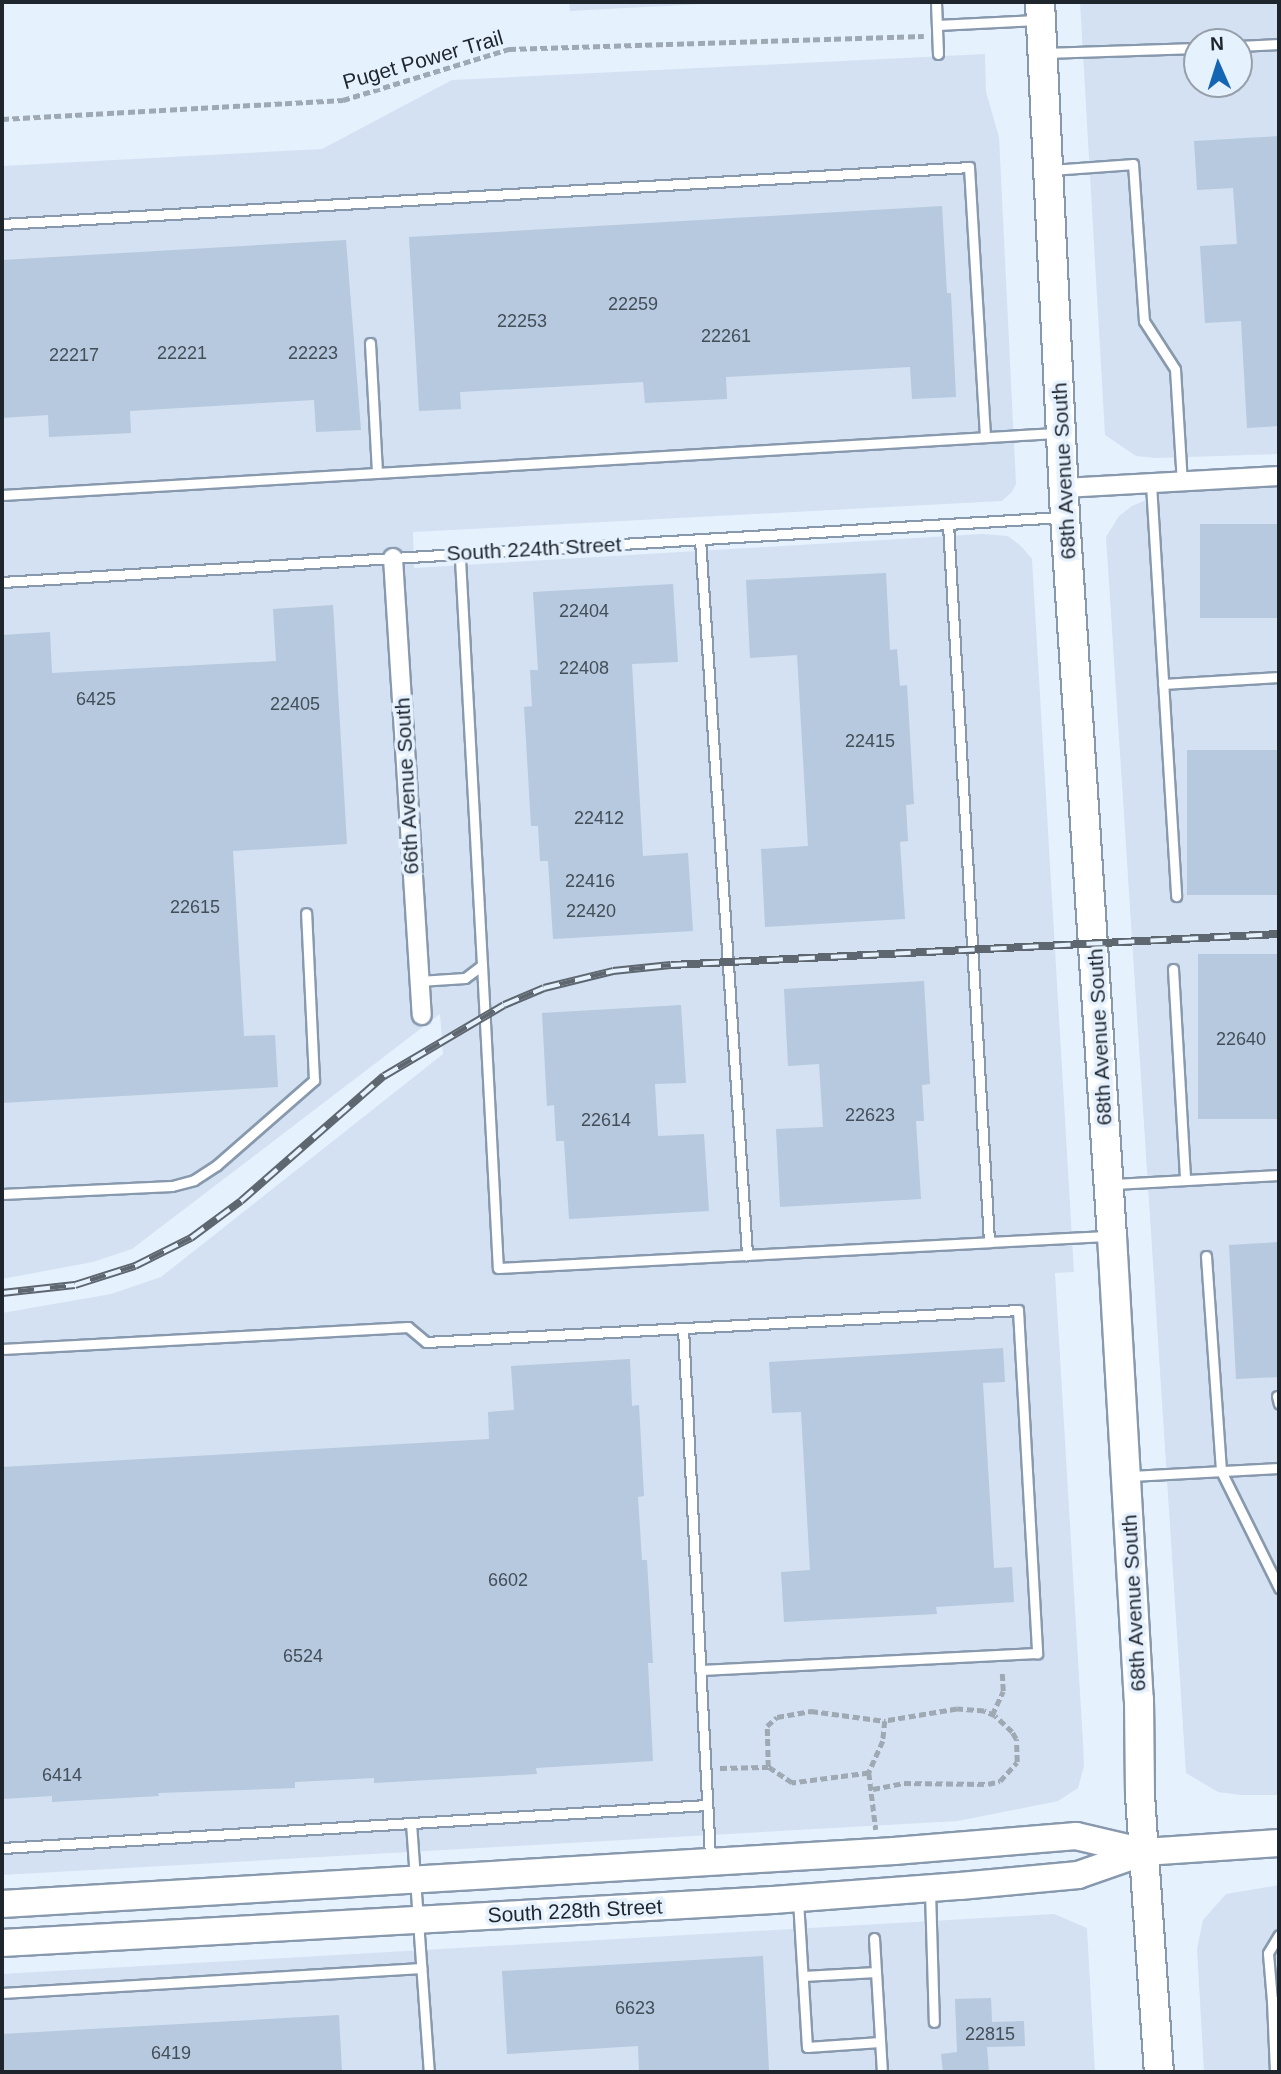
<!DOCTYPE html>
<style>
body{margin:0}
#map{position:relative;width:1281px;height:2074px;overflow:hidden;background:#e6f1fe;font-family:Arial,sans-serif}
div>[style]{position:absolute}
.built>*{inset:0;background:#d3e1f2}
.building>*{inset:0;background:#b6c9de;transform-origin:0 0}
.path>*{height:4.5px;margin-top:-2.25px;transform-origin:0;background:repeating-linear-gradient(90deg,#9fa9b4 0 7px,transparent 0 10.5px)}
.roads{filter:drop-shadow(2px 0 #8899ae) drop-shadow(-2px 0 #8899ae) drop-shadow(0 2px #8899ae) drop-shadow(0 -2px #8899ae)}
.lane>*{height:9px;margin:-4.5px;padding:0 4.5px;transform-origin:4.5px;border-radius:4.5px;background:#fff}
.street>*{height:18px;margin:-9px;padding:0 9px;transform-origin:9px;border-radius:9px;background:#fff}
.secondary>*{height:26px;margin:-13px;padding:0 13px;transform-origin:13px;border-radius:13px;background:#fff}
.primary>*{height:28px;margin:-14px;padding:0 14px;transform-origin:14px;border-radius:14px;background:#fff}
.rail>*{height:8px;margin-top:-4px;transform-origin:0;background:repeating-linear-gradient(90deg,#e6f1fe 0 16px,#5e6670 0 32px);box-sizing:border-box;border-block:2px solid #5e6670}
span{translate:-50% -50%;white-space:nowrap;text-align:center;line-height:1.15;-webkit-text-stroke:7px #e6f1fe;paint-order:stroke}
.number-label{font-size:18px;color:#444e59}
.number-label span{-webkit-text-stroke-width:0}
.street-label{font-size:21px;color:#1e252d}
.frame{position:absolute;inset:0;border:4px solid #1e252d;pointer-events:none}
.north{position:absolute;left:1183px;top:28px;width:70px;height:70px;box-sizing:border-box;background:#e6f1fe;border:2px solid #969faa;border-radius:50%;rotate:357deg;font-size:19px;font-weight:700;line-height:28px;text-align:center;color:#1e252d}
.north::after{content:'';display:block;margin:auto;width:24px;height:32px;background:#1465b4;clip-path:polygon(50% 0,100% 100%,50% 72%,0 100%)}
</style>
<div id="map">
<div class="built">
<i style="clip-path:polygon(569px 2px,741px 2px,570px 11px)"></i>
<i style="clip-path:polygon(evenodd,1080px 2px,1279px 2px,1279px 454px,1156px 458px,1136px 456px,1105px 435px,1080px 2px,1197px 42px,1239px 42px,1239px 84px,1197px 84px,1197px 42px)"></i>
<i style="clip-path:polygon(985px 54px,986px 92px,999px 137px,1016px 484px,1012px 492px,1002px 501px,413px 532px,414px 568px,982px 534px,1008px 536px,1021px 546px,1032px 559px,1074px 1272px,1055px 1273px,1083px 1743px,1084px 1766px,1078px 1788px,1058px 1801px,958px 1821px,2px 1875px,2px 1313px,111px 1294px,161px 1277px,443px 1054px,440px 1014px,132px 1249px,93px 1262px,2px 1279px,2px 166px,322px 149px,452px 80px)"></i>
<i style="clip-path:polygon(1279px 485px,1279px 1795px,1241px 1795px,1218px 1792px,1186px 1773px,1106px 537px,1119px 516px,1132px 506px,1169px 490px)"></i>
<i style="clip-path:polygon(1279px 1885px,1279px 2072px,1204px 2072px,1197px 1949px,1203px 1920px,1226px 1894px)"></i>
<i style="clip-path:polygon(1054px 1914px,1087px 1928px,1095px 2072px,2px 2072px,2px 1974px)"></i>
</div>
<div class="building">
<i style="clip-path:polygon(1279px 136px,1279px 426px,1247px 428px,1241px 321px,1205px 323px,1200px 246px,1237px 244px,1233px 188px,1197px 190px,1194px 141px)"></i>
<i style="clip-path:polygon(942px 206px,947px 293px,951px 293px,956px 397px,912px 399px,910px 367px,726px 377px,727px 399px,645px 403px,643px 382px,460px 392px,461px 409px,419px 411px,409px 237px)"></i>
<i style="clip-path:polygon(346px 240px,361px 430px,316px 432px,314px 400px,130px 411px,131px 433px,49px 437px,48px 415px,2px 418px,2px 260px)"></i>
<i style="left:1279px;top:524px;width:94px;height:79px;rotate:90deg"></i>
<i style="clip-path:polygon(886px 573px,890px 650px,897px 649px,900px 686px,907px 685px,914px 804px,906px 805px,908px 841px,900px 842px,905px 919px,765px 927px,761px 849px,808px 846px,797px 655px,750px 658px,746px 580px)"></i>
<i style="clip-path:polygon(673px 584px,678px 662px,632px 664px,643px 856px,688px 853px,693px 931px,553px 939px,548px 861px,540px 861px,538px 826px,531px 826px,524px 707px,532px 706px,530px 670px,538px 670px,533px 592px)"></i>
<i style="clip-path:polygon(333px 605px,347px 844px,233px 851px,244px 1036px,275px 1035px,278px 1087px,2px 1103px,2px 635px,50px 632px,52px 673px,276px 661px,273px 609px)"></i>
<i style="left:1279px;top:750px;width:145px;height:92px;rotate:90deg"></i>
<i style="left:1279px;top:954px;width:165px;height:81px;rotate:90deg"></i>
<i style="clip-path:polygon(924px 981px,930px 1084px,922px 1085px,924px 1121px,916px 1121px,921px 1199px,780px 1207px,776px 1129px,823px 1127px,819px 1064px,788px 1066px,784px 989px)"></i>
<i style="clip-path:polygon(681px 1005px,686px 1083px,655px 1084px,658px 1136px,704px 1134px,709px 1211px,569px 1219px,564px 1141px,556px 1141px,554px 1105px,547px 1106px,542px 1013px)"></i>
<i style="clip-path:polygon(1279px 1242px,1279px 1377px,1236px 1379px,1229px 1245px)"></i>
<i style="clip-path:polygon(1003px 1348px,1005px 1382px,983px 1383px,994px 1568px,1012px 1567px,1014px 1602px,936px 1607px,937px 1614px,784px 1622px,781px 1572px,810px 1570px,801px 1412px,772px 1413px,769px 1362px)"></i>
<i style="clip-path:polygon(630px 1359px,632px 1406px,639px 1405px,644px 1496px,638px 1497px,642px 1560px,647px 1560px,653px 1663px,648px 1663px,653px 1761px,536px 1768px,537px 1774px,374px 1783px,374px 1778px,295px 1782px,295px 1788px,158px 1793px,159px 1796px,52px 1802px,52px 1796px,2px 1799px,2px 1467px,489px 1439px,488px 1412px,514px 1410px,511px 1366px)"></i>
<i style="clip-path:polygon(763px 1956px,769px 2070px,639px 2072px,638px 2046px,507px 2054px,502px 1971px)"></i>
<i style="clip-path:polygon(991px 1998px,992px 2022px,1024px 2021px,1025px 2046px,987px 2047px,989px 2072px,943px 2072px,941px 2054px,957px 2052px,955px 1999px)"></i>
<i style="clip-path:polygon(339px 2015px,342px 2072px,2px 2072px,2px 2034px)"></i>
</div>
<div class="path">
<i style="left:2px;top:119px;width:342px;rotate:-3.2deg"></i>
<i style="left:343px;top:100px;width:174px;rotate:-17.1deg"></i>
<i style="left:509px;top:49px;width:415px;rotate:-1.8deg"></i>
<i style="left:992px;top:1715px;width:26px;rotate:-65deg"></i>
<i style="left:1003px;top:1691px;width:21px;rotate:-93deg"></i>
<i style="left:720px;top:1768px;width:48px;rotate:-1.2deg"></i>
<i style="left:869px;top:1773px;width:78px;rotate:172.6deg"></i>
<i style="left:792px;top:1783px;width:29px;rotate:-146deg"></i>
<i style="left:768px;top:1767px;width:41px;rotate:-91.4deg"></i>
<i style="left:767px;top:1726px;width:13px;rotate:-42deg"></i>
<i style="left:777px;top:1717px;width:35px;rotate:-10deg"></i>
<i style="left:811px;top:1711px;width:75px;rotate:7.7deg"></i>
<i style="left:885px;top:1721px;width:20px;rotate:96deg"></i>
<i style="left:883px;top:1741px;width:35px;rotate:114deg"></i>
<i style="left:869px;top:1773px;width:57px;rotate:83deg"></i>
<i style="left:873px;top:1789px;width:32px;rotate:-11deg"></i>
<i style="left:904px;top:1783px;width:84px;rotate:0.7deg"></i>
<i style="left:988px;top:1784px;width:12px;rotate:-14deg"></i>
<i style="left:1000px;top:1781px;width:25px;rotate:-48deg"></i>
<i style="left:1017px;top:1762px;width:23px;rotate:-92deg"></i>
<i style="left:1016px;top:1739px;width:8px;rotate:-120deg"></i>
<i style="left:1012px;top:1732px;width:23px;rotate:-137deg"></i>
<i style="left:995px;top:1716px;width:12px;rotate:-156deg"></i>
<i style="left:984px;top:1711px;width:27px;rotate:-176deg"></i>
<i style="left:957px;top:1709px;width:73px;rotate:170.5deg"></i>
</div>
<div class="roads">
<div class="lane">
<i style="left:936px;top:2px;width:52px;rotate:87.8deg"></i>
<i style="left:937px;top:25px;width:100px;rotate:-2.9deg"></i>
<i style="left:1239px;top:46px;width:40px;rotate:-2.9deg"></i>
<i style="left:1044px;top:53px;width:153px;rotate:-1.9deg"></i>
<i style="left:1052px;top:170px;width:81px;rotate:-4.2deg"></i>
<i style="left:1133px;top:164px;width:157px;rotate:86deg"></i>
<i style="left:1144px;top:321px;width:57px;rotate:57.1deg"></i>
<i style="left:1175px;top:369px;width:113px;rotate:86.5deg"></i>
<i style="left:2px;top:224px;width:969px;rotate:-3.37deg"></i>
<i style="left:969px;top:167px;width:270px;rotate:86.6deg"></i>
<i style="left:370px;top:343px;width:130px;rotate:86.9deg"></i>
<i style="left:1151px;top:484px;width:413px;rotate:86.5deg"></i>
<i style="left:2px;top:495px;width:1056px;rotate:-3.37deg"></i>
<i style="left:948px;top:524px;width:719px;rotate:86.73deg"></i>
<i style="left:989px;top:1242px;width:118px;rotate:-2.9deg"></i>
<i style="left:700px;top:539px;width:718px;rotate:86.24deg"></i>
<i style="left:2px;top:582px;width:1062px;rotate:-3.51deg"></i>
<i style="left:1163px;top:684px;width:116px;rotate:-3.5deg"></i>
<i style="left:482px;top:965px;width:303px;rotate:87deg"></i>
<i style="left:498px;top:1268px;width:492px;rotate:-3deg"></i>
<i style="left:1173px;top:969px;width:211px;rotate:86.7deg"></i>
<i style="left:419px;top:981px;width:46px;rotate:-3.7deg"></i>
<i style="left:465px;top:978px;width:21px;rotate:-37deg"></i>
<i style="left:482px;top:965px;width:413px;rotate:-93.1deg"></i>
<i style="left:1114px;top:1184px;width:165px;rotate:-3.1deg"></i>
<i style="left:2px;top:1194px;width:170px;rotate:-2.7deg"></i>
<i style="left:172px;top:1186px;width:23px;rotate:-15deg"></i>
<i style="left:194px;top:1180px;width:27px;rotate:-33deg"></i>
<i style="left:217px;top:1165px;width:129px;rotate:-41.2deg"></i>
<i style="left:314px;top:1080px;width:167px;rotate:-92.7deg"></i>
<i style="left:1206px;top:1256px;width:216px;rotate:86deg"></i>
<i style="left:1221px;top:1471px;width:131px;rotate:63.6deg"></i>
<i style="left:683px;top:1328px;width:531px;rotate:87.08deg"></i>
<i style="left:2px;top:1349px;width:407px;rotate:-3.1deg"></i>
<i style="left:408px;top:1327px;width:23px;rotate:40deg"></i>
<i style="left:426px;top:1342px;width:593px;rotate:-3.09deg"></i>
<i style="left:1018px;top:1310px;width:344px;rotate:86.8deg"></i>
<i style="left:1037px;top:1653px;width:337px;rotate:177.1deg"></i>
<i style="left:1277px;top:1396px;width:8px;rotate:76deg"></i>
<i style="left:1131px;top:1476px;width:148px;rotate:-3.1deg"></i>
<i style="left:411px;top:1823px;width:250px;rotate:85.9deg"></i>
<i style="left:2px;top:1848px;width:706px;rotate:-3.49deg"></i>
<i style="left:930px;top:1891px;width:131px;rotate:88.3deg"></i>
<i style="left:798px;top:1900px;width:147px;rotate:86.5deg"></i>
<i style="left:807px;top:2047px;width:73px;rotate:-3.9deg"></i>
<i style="left:874px;top:1938px;width:134px;rotate:86.6deg"></i>
<i style="left:803px;top:1976px;width:73px;rotate:-3.1deg"></i>
<i style="left:2px;top:1993px;width:420px;rotate:-3.4deg"></i>
<i style="left:1272px;top:2001px;width:48px;rotate:-94.8deg"></i>
<i style="left:1268px;top:1953px;width:21px;rotate:-59deg"></i>
<i style="left:1275px;top:2072px;width:71px;rotate:-92.4deg"></i>
<i style="left:1272px;top:2001px;width:7px"></i>
</div>
<div class="street">
<i style="left:1064px;top:488px;width:215px;rotate:-3.2deg"></i>
<i style="left:393px;top:558px;width:458px;rotate:86.4deg"></i>
</div>
<div class="secondary">
<i style="left:2px;top:1904px;width:894px;rotate:-3.4deg"></i>
<i style="left:894px;top:1851px;width:183px;rotate:-4.7deg"></i>
<i style="left:1076px;top:1836px;width:70px;rotate:13.2deg"></i>
<i style="left:2px;top:1943px;width:772px;rotate:-3.19deg"></i>
<i style="left:773px;top:1900px;width:188px;rotate:-4.3deg"></i>
<i style="left:960px;top:1886px;width:119px;rotate:-5.3deg"></i>
<i style="left:1078px;top:1875px;width:70px;rotate:-19.2deg"></i>
<i style="left:1144px;top:1852px;width:135px;rotate:-3.8deg"></i>
</div>
<div class="primary">
<i style="left:1040px;top:2px;width:515px;rotate:87.22deg"></i>
<i style="left:1065px;top:516px;width:722px;rotate:86.27deg"></i>
<i style="left:1112px;top:1236px;width:464px;rotate:86.7deg"></i>
<i style="left:1139px;top:1699px;width:96px;rotate:89.4deg"></i>
<i style="left:1140px;top:1795px;width:278px;rotate:86.1deg"></i>
</div>
</div>
<div class="rail">
<i style="left:2px;top:1293px;width:73px;rotate:-6.3deg"></i>
<i style="left:75px;top:1285px;width:63px;rotate:-17.6deg"></i>
<i style="left:135px;top:1266px;width:63px;rotate:-26.6deg"></i>
<i style="left:191px;top:1238px;width:62px;rotate:-36.5deg"></i>
<i style="left:241px;top:1201px;width:190px;rotate:-41.2deg"></i>
<i style="left:384px;top:1076px;width:139px;rotate:-30.6deg"></i>
<i style="left:504px;top:1005px;width:43px;rotate:-23deg"></i>
<i style="left:544px;top:988px;width:71px;rotate:-13.8deg"></i>
<i style="left:613px;top:971px;width:58px;rotate:-5.9deg"></i>
<i style="left:671px;top:965px;width:609px;rotate:-2.92deg"></i>
</div>
<div class="number-label">
<span style="left:633px;top:304px">22259</span>
<span style="left:522px;top:321px">22253</span>
<span style="left:726px;top:336px">22261</span>
<span style="left:182px;top:353px">22221</span>
<span style="left:313px;top:353px">22223</span>
<span style="left:74px;top:355px">22217</span>
<span style="left:584px;top:611px">22404</span>
<span style="left:584px;top:668px">22408</span>
<span style="left:96px;top:699px">6425</span>
<span style="left:295px;top:704px">22405</span>
<span style="left:870px;top:741px">22415</span>
<span style="left:599px;top:818px">22412</span>
<span style="left:590px;top:881px">22416</span>
<span style="left:195px;top:907px">22615</span>
<span style="left:591px;top:911px">22420</span>
<span style="left:1241px;top:1039px">22640</span>
<span style="left:870px;top:1115px">22623</span>
<span style="left:606px;top:1120px">22614</span>
<span style="left:508px;top:1580px">6602</span>
<span style="left:303px;top:1656px">6524</span>
<span style="left:62px;top:1775px">6414</span>
<span style="left:635px;top:2008px">6623</span>
<span style="left:990px;top:2034px">22815</span>
<span style="left:171px;top:2053px">6419</span>
</div>
<div class="street-label">
<span style="left:423px;top:60px;rotate:-16deg">Puget Power Trail</span>
<span style="left:1064px;top:471px;rotate:-93deg">68th Avenue South</span>
<span style="left:534px;top:549px;rotate:-3deg">South 224th Street</span>
<span style="left:407px;top:786px;rotate:-93deg">66th Avenue South</span>
<span style="left:1100px;top:1037px;rotate:-93deg">68th Avenue South</span>
<span style="left:1134px;top:1603px;rotate:-93deg">68th Avenue South</span>
<span style="left:575px;top:1911px;rotate:-3deg">South 228th Street</span>
</div>
<div class="frame"></div>
<div class="north">N</div>
</div>
